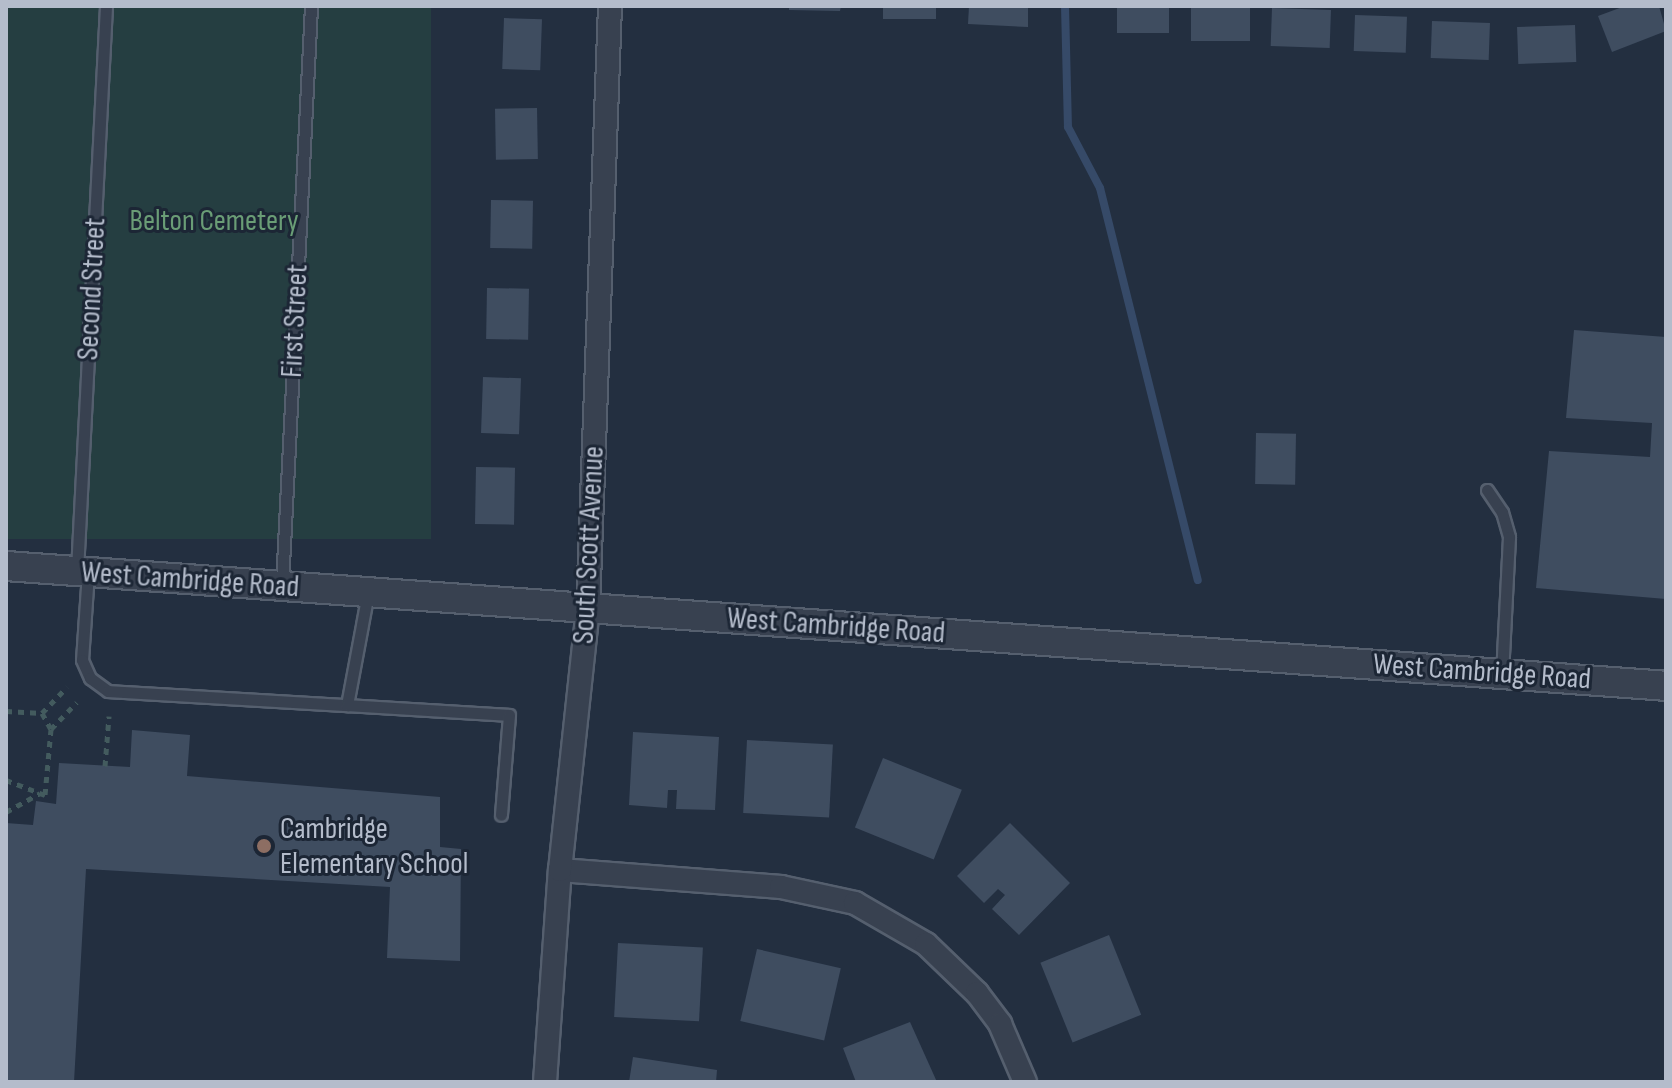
<!DOCTYPE html>
<style>
body{margin:0}
#map{position:relative;width:1672px;height:1088px;overflow:hidden;background:#232f40;font-family:"Sofia Sans Condensed",sans-serif}
div>[style]{position:absolute}
.green>*{inset:0;background:#253e41;transform-origin:0 0}
.stream>*{height:8px;margin:-4px;padding:0 4px;transform-origin:4px;border-radius:4px;background:#364a68}
.building>*{inset:0;background:#3f4d60;transform-origin:0 0}
.path>*{height:5px;margin-top:-2.5px;transform-origin:0;background:repeating-linear-gradient(90deg,#435b5e 0 6px,transparent 0 12px)}
.roads{filter:drop-shadow(2px 0 #555f6e) drop-shadow(-2px 0 #555f6e) drop-shadow(0 2px #555f6e) drop-shadow(0 -2px #555f6e)}
.service>*{height:11px;margin:-5.5px;padding:0 5.5px;transform-origin:5.5px;border-radius:5.5px;background:#384150}
.minor>*{height:22px;margin:-11px;padding:0 11px;transform-origin:11px;border-radius:11px;background:#384150}
.tertiary>*{height:28px;margin:-14px;padding:0 14px;transform-origin:14px;border-radius:14px;background:#384150}
.dots>*{width:22px;height:22px;translate:-50% -50%;box-sizing:border-box;border:4px solid #1c2635;border-radius:50%}
span{translate:-50% -50%;white-space:nowrap;text-align:center;line-height:1.15;-webkit-text-stroke:6px #1c2635;paint-order:stroke}
.park-label{font-size:30px;color:#6a9d76}
.street-label{font-size:30px;color:#b4bccb}
.poi-label{font-size:30px;color:#b4bccb}
.left{translate:0 -50%;text-align:left}
.frame{position:absolute;inset:0;border:8px solid #b4bccb;pointer-events:none}
</style>
<div id="map">
<div class="green">
<i style="left:6px;top:6px;width:425px;height:533px"></i>
</div>
<div class="stream">
<i style="left:1065px;top:6px;width:121px;rotate:88.6deg"></i>
<i style="left:1068px;top:127px;width:69px;rotate:62.3deg"></i>
<i style="left:1100px;top:188px;width:404px;rotate:76deg"></i>
</div>
<div class="building">
<i style="clip-path:polygon(789px 6px,841px 6px,840px 11px,789px 10px)"></i>
<i style="left:883px;top:6px;width:53px;height:13px"></i>
<i style="clip-path:polygon(969px 6px,1028px 6px,1028px 27px,968px 24px)"></i>
<i style="left:1117px;top:6px;width:52px;height:27px"></i>
<i style="left:1191px;top:6px;width:59px;height:35px"></i>
<i style="clip-path:polygon(1625px 6px,1659px 6px,1666px 31px,1612px 52px,1598px 16px)"></i>
<i style="left:1272px;top:8px;width:59px;height:38px;rotate:2deg"></i>
<i style="left:1355px;top:15px;width:52px;height:36px;rotate:2deg"></i>
<i style="left:504px;top:18px;width:38px;height:51px;rotate:2deg"></i>
<i style="left:1432px;top:21px;width:58px;height:37px;rotate:2deg"></i>
<i style="left:1575px;top:25px;width:37px;height:58px;rotate:88deg"></i>
<i style="left:537px;top:108px;width:51px;height:42px;rotate:89deg"></i>
<i style="left:491px;top:200px;width:42px;height:48px;rotate:1deg"></i>
<i style="left:487px;top:288px;width:42px;height:51px;rotate:1deg"></i>
<i style="clip-path:polygon(1574px 330px,1666px 337px,1666px 599px,1536px 588px,1549px 451px,1650px 457px,1652px 423px,1566px 418px)"></i>
<i style="left:483px;top:377px;width:38px;height:56px;rotate:2deg"></i>
<i style="left:1256px;top:433px;width:40px;height:51px;rotate:1deg"></i>
<i style="left:476px;top:467px;width:39px;height:57px;rotate:1deg"></i>
<i style="clip-path:polygon(132px 730px,190px 735px,187px 776px,440px 797px,440px 847px,461px 849px,460px 961px,387px 958px,390px 887px,86px 869px,74px 1082px,6px 1082px,6px 823px,33px 825px,36px 801px,56px 804px,59px 763px,130px 767px)"></i>
<i style="clip-path:polygon(633px 732px,719px 737px,715px 810px,676px 809px,677px 790px,668px 790px,667px 808px,629px 805px)"></i>
<i style="left:747px;top:740px;width:86px;height:73px;rotate:3deg"></i>
<i style="left:883px;top:758px;width:85px;height:75px;rotate:22deg"></i>
<i style="clip-path:polygon(1010px 823px,1070px 883px,1019px 935px,992px 909px,1005px 895px,998px 889px,984px 903px,957px 876px)"></i>
<i style="left:1109px;top:935px;width:86px;height:74px;rotate:68deg"></i>
<i style="left:618px;top:943px;width:85px;height:74px;rotate:3deg"></i>
<i style="left:757px;top:949px;width:86px;height:74px;rotate:13deg"></i>
<i style="clip-path:polygon(910px 1022px,937px 1082px,856px 1082px,843px 1048px)"></i>
<i style="clip-path:polygon(633px 1057px,717px 1070px,716px 1082px,629px 1082px)"></i>
</div>
<div class="path">
<i style="left:6px;top:711px;width:36px;rotate:3deg"></i>
<i style="left:42px;top:713px;width:18px;rotate:61deg"></i>
<i style="left:51px;top:729px;width:66px;rotate:95.2deg"></i>
<i style="left:45px;top:795px;width:42px;rotate:-159deg"></i>
<i style="left:42px;top:713px;width:36px;rotate:-46deg"></i>
<i style="left:51px;top:729px;width:37px;rotate:-46deg"></i>
<i style="left:105px;top:766px;width:50px;rotate:-85.4deg"></i>
<i style="left:6px;top:812px;width:39px;rotate:-29deg"></i>
</div>
<div class="roads">
<div class="service">
<i style="left:1487px;top:490px;width:27px;rotate:56deg"></i>
<i style="left:1502px;top:512px;width:26px;rotate:74deg"></i>
<i style="left:1509px;top:537px;width:136px;rotate:92.9deg"></i>
<i style="left:77px;top:571px;width:566px;rotate:-87.06deg"></i>
<i style="left:88px;top:572px;width:88px;rotate:93.9deg"></i>
<i style="left:82px;top:660px;width:20px;rotate:66deg"></i>
<i style="left:90px;top:678px;width:22px;rotate:36deg"></i>
<i style="left:108px;top:691px;width:239px;rotate:3.4deg"></i>
<i style="left:347px;top:705px;width:114px;rotate:-79.4deg"></i>
<i style="left:282px;top:585px;width:580px;rotate:-87.13deg"></i>
<i style="left:347px;top:705px;width:162px;rotate:3.5deg"></i>
<i style="left:509px;top:715px;width:100px;rotate:94.6deg"></i>
</div>
<div class="minor">
<i style="left:560px;top:870px;width:222px;rotate:4.4deg"></i>
<i style="left:781px;top:887px;width:76px;rotate:12.2deg"></i>
<i style="left:855px;top:903px;width:82px;rotate:30deg"></i>
<i style="left:926px;top:944px;width:71px;rotate:43.9deg"></i>
<i style="left:977px;top:993px;width:39px;rotate:53deg"></i>
<i style="left:1000px;top:1024px;width:63px;rotate:66.7deg"></i>
<i style="left:545px;top:1082px;width:213px;rotate:-86deg"></i>
<i style="left:560px;top:870px;width:262px;rotate:-83.9deg"></i>
<i style="left:588px;top:609px;width:603px;rotate:-87.91deg"></i>
</div>
<div class="tertiary">
<i style="left:6px;top:566px;width:1664px;rotate:4.13deg"></i>
</div>
</div>
<div class="dots">
<i style="left:264px;top:846px;background:#8d6e63"></i>
</div>
<div class="park-label">
<span style="left:214px;top:221px">Belton Cemetery</span>
</div>
<div class="street-label">
<span style="left:92px;top:289px;rotate:-87deg">Second Street</span>
<span style="left:295px;top:321px;rotate:-87deg">First Street</span>
<span style="left:589px;top:545px;rotate:-87deg">South Scott Avenue</span>
<span style="left:190px;top:580px;rotate:4deg">West Cambridge Road</span>
<span style="left:836px;top:626px;rotate:4deg">West Cambridge Road</span>
<span style="left:1482px;top:672px;rotate:4deg">West Cambridge Road</span>
</div>
<div class="poi-label">
<span class="left" style="left:280px;top:846px">Cambridge<br>Elementary School</span>
</div>
<div class="frame"></div>
</div>
